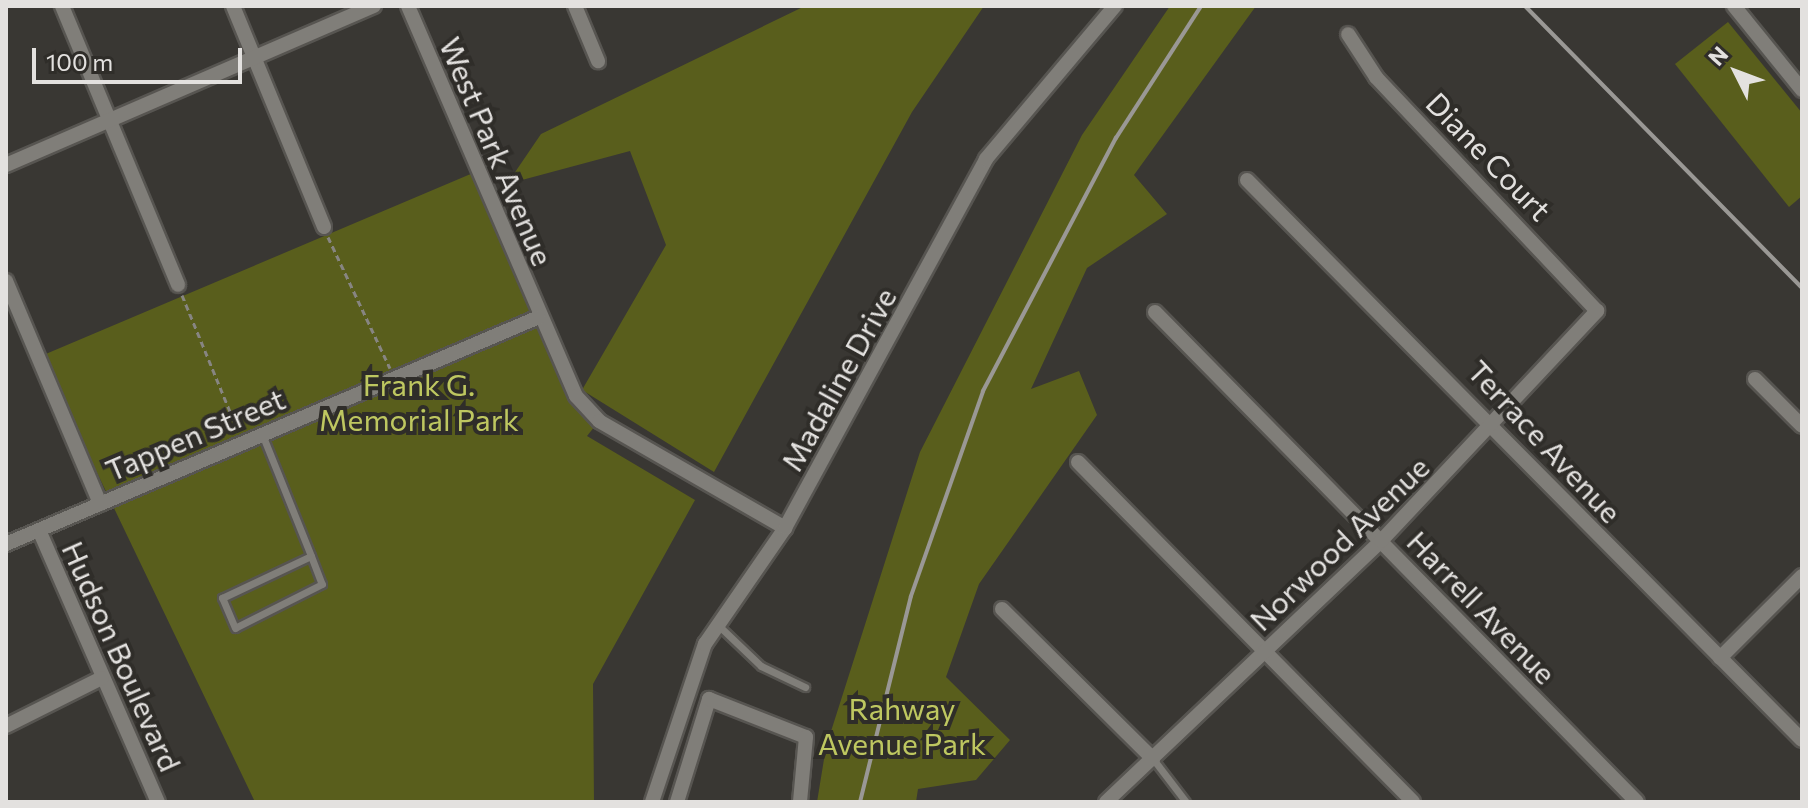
<!DOCTYPE html>
<style>
body{margin:0}
#map{position:relative;width:1808px;height:808px;overflow:hidden;background:#393733;font-family:Commissioner,sans-serif}
div>[style]{position:absolute}
.green>*{inset:0;background:#595e1c}
.path>*{height:3px;margin-top:-1.5px;transform-origin:0;background:repeating-linear-gradient(90deg,#878582 0 6px,transparent 0 10px)}
.roads{filter:drop-shadow(2px 0 #575551) drop-shadow(-2px 0 #575551) drop-shadow(0 2px #575551) drop-shadow(0 -2px #575551)}
.lane>*{height:7px;margin:-3.5px;padding:0 3.5px;transform-origin:3.5px;border-radius:3.5px;background:#807e79}
.street>*{height:14px;margin:-7px;padding:0 7px;transform-origin:7px;border-radius:7px;background:#807e79}
.rail>*{height:4px;margin:-2px;padding:0 2px;transform-origin:2px;border-radius:2px;background:#9a9895}
span{translate:-50% -50%;white-space:nowrap;text-align:center;line-height:1.15;-webkit-text-stroke:8px #2f2d29;paint-order:stroke}
.street-label{font-size:30px;color:#e3e1df}
.park-label{font-size:30px;color:#bec760}
.frame{position:absolute;inset:0;border:8px solid #e3e1df;pointer-events:none}
.north{position:absolute;left:1696px;top:32px;width:80px;height:80px;-webkit-text-stroke:6px #2f2d29;paint-order:stroke;rotate:312deg;font-size:22px;font-weight:700;line-height:32px;text-align:center;color:#e3e1df}
.north::after{content:'';display:block;margin:auto;width:28px;height:36px;background:#e3e1df;clip-path:polygon(50% 0,100% 100%,50% 72%,0 100%)}
.scale{position:absolute;left:32px;top:48px;width:210px;height:36px;box-sizing:border-box;border:4px solid #e3e1df;border-top:0;padding-left:10px;font-size:24px;line-height:28px;white-space:nowrap;color:#e3e1df;-webkit-text-stroke:6px #2f2d29;paint-order:stroke}
</style>
<div id="map">
<div class="green">
<i style="clip-path:polygon(805px 6px,984px 6px,912px 112px,714px 472px,582px 390px,666px 245px,630px 151px,507px 184px,541px 134px)"></i>
<i style="clip-path:polygon(1170px 6px,1256px 6px,1134px 175px,1167px 214px,1087px 268px,1031px 389px,1079px 371px,1097px 415px,979px 584px,946px 677px,1010px 740px,976px 780px,918px 789px,916px 802px,817px 802px,826px 747px,920px 452px,1082px 135px)"></i>
<i style="clip-path:polygon(1728px 22px,1802px 113px,1802px 196px,1789px 207px,1675px 64px)"></i>
<i style="clip-path:polygon(473px 173px,525px 299px,599px 421px,587px 436px,695px 500px,593px 684px,594px 802px,255px 802px,41px 356px)"></i>
</div>
<div class="path">
<i style="left:328px;top:237px;width:145px;rotate:64.7deg"></i>
<i style="left:182px;top:295px;width:149px;rotate:67.6deg"></i>
</div>
<div class="roads">
<div class="lane">
<i style="left:262px;top:434px;width:131px;rotate:68.1deg"></i>
<i style="left:311px;top:556px;width:30px;rotate:69deg"></i>
<i style="left:322px;top:584px;width:97px;rotate:153.2deg"></i>
<i style="left:235px;top:628px;width:33px;rotate:-113deg"></i>
<i style="left:222px;top:598px;width:98px;rotate:-25.3deg"></i>
<i style="left:718px;top:625px;width:59px;rotate:43.6deg"></i>
<i style="left:761px;top:666px;width:49px;rotate:25.5deg"></i>
<i style="left:1153px;top:759px;width:54px;rotate:52.5deg"></i>
</div>
<div class="street">
<i style="left:62px;top:6px;width:302px;rotate:67.4deg"></i>
<i style="left:233px;top:6px;width:239px;rotate:67.6deg"></i>
<i style="left:408px;top:6px;width:425px;rotate:66.7deg"></i>
<i style="left:576px;top:396px;width:34px;rotate:47deg"></i>
<i style="left:599px;top:421px;width:215px;rotate:29.9deg"></i>
<i style="left:575px;top:6px;width:60px;rotate:67.3deg"></i>
<i style="left:1734px;top:6px;width:108px;rotate:51deg"></i>
<i style="left:6px;top:165px;width:401px;rotate:-23.4deg"></i>
<i style="left:1247px;top:180px;width:788px;rotate:45.26deg"></i>
<i style="left:6px;top:281px;width:242px;rotate:67.1deg"></i>
<i style="left:1155px;top:312px;width:687px;rotate:45.47deg"></i>
<i style="left:1755px;top:379px;width:66px;rotate:45deg"></i>
<i style="left:1078px;top:462px;width:477px;rotate:45.4deg"></i>
<i style="left:39px;top:530px;width:297px;rotate:66.4deg"></i>
<i style="left:6px;top:544px;width:579px;rotate:-23.07deg"></i>
<i style="left:1002px;top:609px;width:213px;rotate:44.8deg"></i>
<i style="left:1720px;top:658px;width:116px;rotate:-45deg"></i>
<i style="left:6px;top:726px;width:107px;rotate:-26.6deg"></i>
<i style="left:652px;top:802px;width:167px;rotate:-71.5deg"></i>
<i style="left:705px;top:644px;width:141px;rotate:-55.4deg"></i>
<i style="left:785px;top:528px;width:420px;rotate:-61.4deg"></i>
<i style="left:986px;top:159px;width:200px;rotate:-49.9deg"></i>
<i style="left:677px;top:802px;width:108px;rotate:-72.7deg"></i>
<i style="left:709px;top:699px;width:104px;rotate:21.4deg"></i>
<i style="left:806px;top:737px;width:65px;rotate:95.3deg"></i>
<i style="left:1106px;top:802px;width:379px;rotate:-43.5deg"></i>
<i style="left:1381px;top:541px;width:316px;rotate:-46.8deg"></i>
<i style="left:1597px;top:311px;width:322px;rotate:-133.4deg"></i>
<i style="left:1376px;top:77px;width:51px;rotate:-123.1deg"></i>
</div>
</div>
<div class="rail">
<i style="left:1525px;top:6px;width:395px;rotate:45.5deg"></i>
<i style="left:860px;top:802px;width:212px;rotate:-76.1deg"></i>
<i style="left:911px;top:596px;width:217px;rotate:-70.6deg"></i>
<i style="left:983px;top:391px;width:286px;rotate:-62.3deg"></i>
<i style="left:1116px;top:138px;width:157px;rotate:-57.2deg"></i>
</div>
<div class="street-label">
<span style="left:497px;top:151px;rotate:67deg">West Park Avenue</span>
<span style="left:1489px;top:156px;rotate:46deg">Diane Court</span>
<span style="left:838px;top:379px;rotate:-61deg">Madaline Drive</span>
<span style="left:195px;top:434px;rotate:-23deg">Tappen Street</span>
<span style="left:1545px;top:441px;rotate:47deg">Terrace Avenue</span>
<span style="left:1339px;top:543px;rotate:-44deg">Norwood Avenue</span>
<span style="left:1482px;top:607px;rotate:46deg">Harrell Avenue</span>
<span style="left:122px;top:656px;rotate:66deg">Hudson Boulevard</span>
</div>
<div class="park-label">
<span style="left:419px;top:401px">Frank G.<br>Memorial Park</span>
<span style="left:902px;top:725px">Rahway<br>Avenue Park</span>
</div>
<div class="frame"></div>
<div class="north">N</div>
<div class="scale">100 m</div>
</div>
